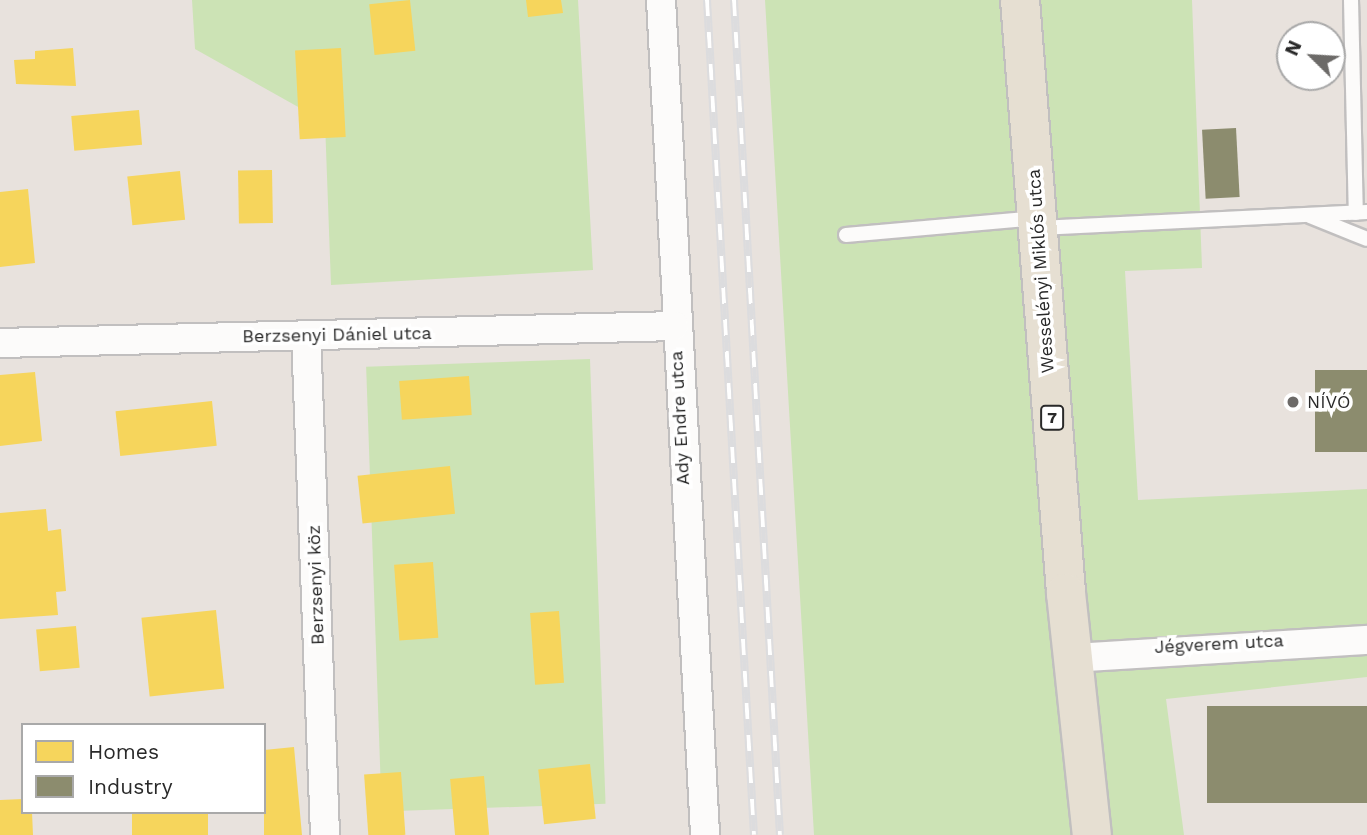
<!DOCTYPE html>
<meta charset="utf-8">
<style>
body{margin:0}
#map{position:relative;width:1367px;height:835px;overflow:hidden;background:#e8e2dd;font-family:"Work Sans",sans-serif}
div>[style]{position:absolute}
.green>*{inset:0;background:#cce3b5;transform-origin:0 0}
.homes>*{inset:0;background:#f6d55c;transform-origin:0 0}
.industry>*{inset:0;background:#8c8c6e;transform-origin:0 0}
.roads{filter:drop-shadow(2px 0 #c1bfbf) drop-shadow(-2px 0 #c1bfbf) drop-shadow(0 2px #c1bfbf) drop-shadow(0 -2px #c1bfbf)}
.lane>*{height:14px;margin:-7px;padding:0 7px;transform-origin:7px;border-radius:7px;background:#fcfbfa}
.street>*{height:28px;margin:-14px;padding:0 14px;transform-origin:14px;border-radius:14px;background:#fcfbfa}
.primary>*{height:38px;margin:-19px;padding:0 19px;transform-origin:19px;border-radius:19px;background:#e6dfd2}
.rail>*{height:8px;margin-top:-4px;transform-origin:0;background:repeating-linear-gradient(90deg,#fff 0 16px,#dcdcde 0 32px);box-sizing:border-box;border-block:2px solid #dcdcde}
.dots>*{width:19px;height:19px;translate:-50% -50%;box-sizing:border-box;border:4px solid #fff;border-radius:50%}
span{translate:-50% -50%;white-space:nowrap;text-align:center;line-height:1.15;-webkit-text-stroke:7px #fff;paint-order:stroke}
.shield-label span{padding:2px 5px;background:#fff;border:2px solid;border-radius:5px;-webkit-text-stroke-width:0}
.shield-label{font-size:16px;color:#292929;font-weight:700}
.street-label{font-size:18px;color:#292929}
.poi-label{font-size:18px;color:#292929}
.left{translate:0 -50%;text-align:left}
.legend{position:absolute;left:21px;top:723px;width:245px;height:91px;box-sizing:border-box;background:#fff;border:2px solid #a9a9a9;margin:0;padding:9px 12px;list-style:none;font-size:21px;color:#292929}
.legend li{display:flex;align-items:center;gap:14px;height:35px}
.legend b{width:35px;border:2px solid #a9a9a9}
.north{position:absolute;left:1276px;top:21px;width:70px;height:70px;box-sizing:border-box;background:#fff;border:2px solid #a9a9a9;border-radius:50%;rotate:294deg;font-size:19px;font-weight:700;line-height:28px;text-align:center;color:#292929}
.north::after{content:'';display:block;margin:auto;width:24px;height:32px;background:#6c6a68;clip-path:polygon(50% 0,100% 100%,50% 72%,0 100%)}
</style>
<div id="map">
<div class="green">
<i style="clip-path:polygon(192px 0,578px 0,593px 270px,331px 285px,325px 122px,195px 49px)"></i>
<i style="clip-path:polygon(765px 0,1192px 0,1202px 268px,1125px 271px,1138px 500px,1367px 489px,1367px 677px,1166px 699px,1184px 835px,814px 835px)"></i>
<i style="left:590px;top:359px;width:445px;height:224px;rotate:88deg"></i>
</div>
<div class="homes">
<i style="left:410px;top:0;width:51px;height:41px;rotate:84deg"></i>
<i style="clip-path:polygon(526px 0,561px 0,563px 13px,528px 17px)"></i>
<i style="clip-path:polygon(73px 48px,76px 86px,16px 84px,14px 60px,35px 59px,35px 51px)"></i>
<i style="left:341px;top:48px;width:89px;height:46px;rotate:87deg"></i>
<i style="left:139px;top:110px;width:35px;height:68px;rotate:85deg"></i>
<i style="left:272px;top:170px;width:53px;height:34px;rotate:89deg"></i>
<i style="left:180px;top:171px;width:49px;height:53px;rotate:84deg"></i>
<i style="clip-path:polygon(28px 189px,35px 263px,0 267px,0 192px)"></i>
<i style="clip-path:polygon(35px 372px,42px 441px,0 446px,0 375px)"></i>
<i style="left:469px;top:376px;width:39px;height:70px;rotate:86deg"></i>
<i style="left:212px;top:401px;width:45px;height:97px;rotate:84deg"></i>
<i style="left:450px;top:466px;width:48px;height:93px;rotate:84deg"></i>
<i style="clip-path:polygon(46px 509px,48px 531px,61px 529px,66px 591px,56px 592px,58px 615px,0 619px,0 513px)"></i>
<i style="left:433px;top:562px;width:76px;height:39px;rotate:86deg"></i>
<i style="left:216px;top:610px;width:79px;height:75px;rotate:84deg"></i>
<i style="left:559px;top:611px;width:72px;height:29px;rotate:86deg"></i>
<i style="left:76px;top:626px;width:42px;height:40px;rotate:85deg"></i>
<i style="clip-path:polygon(294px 747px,302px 835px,264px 835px,264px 750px)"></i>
<i style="left:590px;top:764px;width:55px;height:52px;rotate:84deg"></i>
<i style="left:401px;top:772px;width:63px;height:37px;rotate:86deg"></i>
<i style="left:484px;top:776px;width:59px;height:34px;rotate:85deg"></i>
<i style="clip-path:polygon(23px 799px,23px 812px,32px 812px,33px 835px,0 835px,0 800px)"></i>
<i style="left:132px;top:812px;width:76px;height:23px"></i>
</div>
<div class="industry">
<i style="left:1236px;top:128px;width:69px;height:34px;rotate:87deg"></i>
<i style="left:1367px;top:370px;width:82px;height:52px;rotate:90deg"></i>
<i style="left:1367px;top:706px;width:97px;height:160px;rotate:90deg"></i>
</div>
<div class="roads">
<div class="lane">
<i style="left:1351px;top:0;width:213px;rotate:88.7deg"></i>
<i style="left:1310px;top:216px;width:61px;rotate:22deg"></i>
<i style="left:1039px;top:228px;width:328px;rotate:-2.8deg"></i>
<i style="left:846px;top:235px;width:192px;rotate:-5.1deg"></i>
</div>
<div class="street">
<i style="left:661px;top:0;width:836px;rotate:86.98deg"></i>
<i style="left:306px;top:335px;width:500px;rotate:87.82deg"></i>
<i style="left:0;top:343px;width:674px;rotate:-1.44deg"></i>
<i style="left:1072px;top:658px;width:296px;rotate:-3.5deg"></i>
</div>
<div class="primary">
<i style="left:1020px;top:0;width:595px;rotate:85.56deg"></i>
<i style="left:1066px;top:593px;width:243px;rotate:83.9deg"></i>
</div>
</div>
<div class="rail">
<i style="left:707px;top:0;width:836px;rotate:86.78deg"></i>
<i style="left:734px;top:0;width:836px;rotate:86.85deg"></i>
</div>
<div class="dots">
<i style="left:1293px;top:402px;background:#6c6a68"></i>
</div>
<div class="shield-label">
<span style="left:1052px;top:418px">7</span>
</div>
<div class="street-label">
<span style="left:1041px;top:271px;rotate:-94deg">Wesselényi Miklós utca</span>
<span style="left:337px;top:335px;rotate:-1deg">Berzsenyi Dániel utca</span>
<span style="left:680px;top:418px;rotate:-93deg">Ady Endre utca</span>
<span style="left:316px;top:585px;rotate:-92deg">Berzsenyi köz</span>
<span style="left:1219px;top:644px;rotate:-3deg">Jégverem utca</span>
</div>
<div class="poi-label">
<span class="left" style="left:1307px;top:402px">NÍVÓ</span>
</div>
<ul class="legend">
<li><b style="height:19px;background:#f6d55c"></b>Homes</li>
<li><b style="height:19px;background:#8c8c6e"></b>Industry</li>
</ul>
<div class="north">N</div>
</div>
